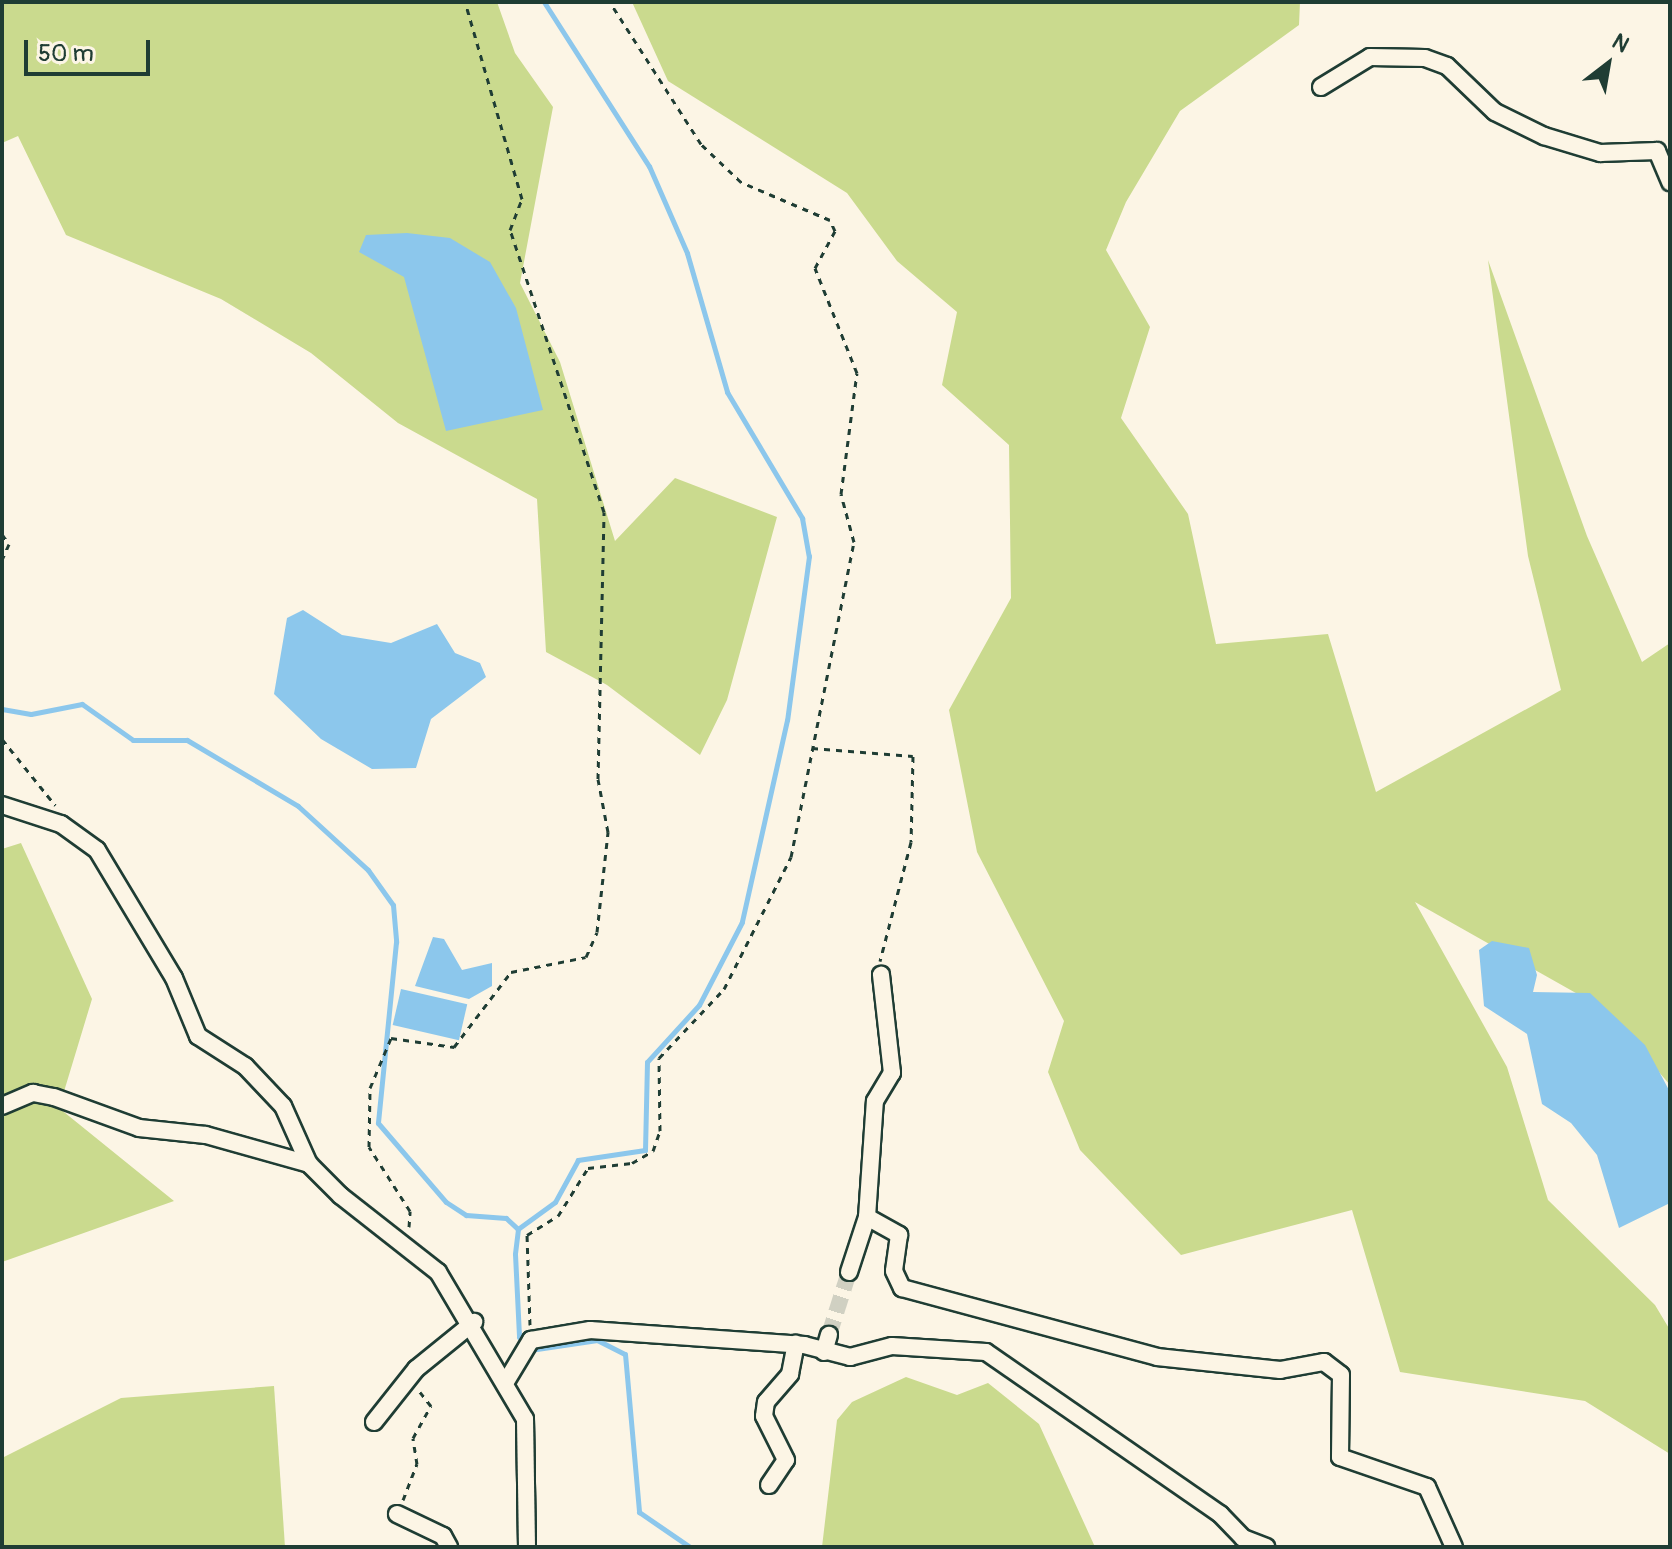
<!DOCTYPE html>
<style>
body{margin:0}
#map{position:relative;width:1672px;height:1549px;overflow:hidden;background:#fcf5e5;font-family:Pangolin,sans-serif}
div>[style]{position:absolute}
.green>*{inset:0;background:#cada8e}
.water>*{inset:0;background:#8cc7ec;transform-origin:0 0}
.stream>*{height:5px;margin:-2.5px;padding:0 2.5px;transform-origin:2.5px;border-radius:2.5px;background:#8cc7ec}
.street-tunnel>*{height:16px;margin-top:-8px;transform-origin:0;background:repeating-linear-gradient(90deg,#d0d0c2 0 16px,transparent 0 24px)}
.path>*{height:3px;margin-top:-1.5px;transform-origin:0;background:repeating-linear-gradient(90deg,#1f3d34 0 6px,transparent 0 12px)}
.roads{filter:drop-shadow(2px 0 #1f3d34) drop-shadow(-2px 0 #1f3d34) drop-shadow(0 2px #1f3d34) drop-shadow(0 -2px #1f3d34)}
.street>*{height:16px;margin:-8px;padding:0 8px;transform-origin:8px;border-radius:8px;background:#fcf5e5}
span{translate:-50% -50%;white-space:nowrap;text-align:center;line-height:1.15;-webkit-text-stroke:6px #fcf5e5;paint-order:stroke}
.frame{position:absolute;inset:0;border:4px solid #1f3d34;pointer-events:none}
.north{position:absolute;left:1568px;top:24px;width:80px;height:80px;-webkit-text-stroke:6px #fcf5e5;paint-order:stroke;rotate:31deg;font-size:22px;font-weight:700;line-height:32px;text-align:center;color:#1f3d34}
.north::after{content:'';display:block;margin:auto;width:28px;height:36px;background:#1f3d34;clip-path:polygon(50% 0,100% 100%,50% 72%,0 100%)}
.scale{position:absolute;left:24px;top:40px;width:126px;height:36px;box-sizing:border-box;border:4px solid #1f3d34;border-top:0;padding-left:10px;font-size:24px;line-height:28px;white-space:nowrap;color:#1f3d34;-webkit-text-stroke:6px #fcf5e5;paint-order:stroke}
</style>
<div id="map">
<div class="green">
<i style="clip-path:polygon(2px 2px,497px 2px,515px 53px,553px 107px,520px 283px,560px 362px,615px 541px,675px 478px,777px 517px,727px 700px,700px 755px,607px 685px,546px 652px,537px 499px,398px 423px,311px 353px,221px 299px,66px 235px,18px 136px,2px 143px)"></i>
<i style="clip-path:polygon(632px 2px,1300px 2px,1299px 25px,1180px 111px,1126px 202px,1106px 250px,1150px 327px,1121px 418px,1188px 514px,1216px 644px,1328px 634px,1376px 792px,1561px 690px,1528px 556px,1488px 260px,1587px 536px,1642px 662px,1670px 643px,1670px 1085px,1606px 1010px,1415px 902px,1507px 1067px,1548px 1200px,1655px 1305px,1670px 1330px,1670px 1454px,1585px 1401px,1400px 1372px,1352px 1210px,1181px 1255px,1080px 1150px,1048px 1072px,1064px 1021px,977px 852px,949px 710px,1011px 598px,1009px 445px,942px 385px,957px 312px,897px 261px,847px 193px,668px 81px)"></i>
<i style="clip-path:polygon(21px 843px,92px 999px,59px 1108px,174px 1201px,2px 1262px,2px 849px)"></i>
<i style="clip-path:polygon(906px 1377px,957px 1395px,988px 1383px,1039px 1424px,1095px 1547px,822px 1547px,837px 1420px,852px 1402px)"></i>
<i style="clip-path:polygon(274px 1386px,285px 1547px,2px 1547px,2px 1458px,121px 1398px)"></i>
</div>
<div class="water">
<i style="clip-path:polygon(407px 233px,450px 238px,490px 262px,516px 308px,543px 410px,446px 431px,404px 277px,359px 252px,366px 235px)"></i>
<i style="clip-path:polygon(303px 610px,342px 635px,391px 643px,437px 624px,455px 653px,480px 663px,486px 677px,431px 719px,416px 768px,372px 769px,321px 739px,274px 694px,287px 618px)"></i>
<i style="clip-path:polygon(433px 937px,444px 939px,462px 970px,492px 963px,492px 986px,469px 999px,415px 986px)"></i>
<i style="clip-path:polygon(1492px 941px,1529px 948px,1537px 975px,1533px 992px,1590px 993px,1645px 1045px,1670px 1092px,1670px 1203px,1619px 1228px,1597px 1155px,1571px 1123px,1542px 1104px,1527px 1034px,1484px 1006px,1479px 950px)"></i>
<i style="left:401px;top:989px;width:68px;height:37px;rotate:13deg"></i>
</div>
<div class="stream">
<i style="left:544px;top:2px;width:195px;rotate:57.4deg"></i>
<i style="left:649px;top:166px;width:95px;rotate:66.4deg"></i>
<i style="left:687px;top:253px;width:145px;rotate:73.9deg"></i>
<i style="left:727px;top:392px;width:147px;rotate:59.2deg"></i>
<i style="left:802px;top:518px;width:39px;rotate:80deg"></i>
<i style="left:809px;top:556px;width:165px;rotate:97.6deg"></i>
<i style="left:787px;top:720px;width:207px;rotate:102.6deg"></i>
<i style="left:742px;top:922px;width:93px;rotate:117.4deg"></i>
<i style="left:699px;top:1005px;width:77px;rotate:132.4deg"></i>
<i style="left:647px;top:1062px;width:88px;rotate:91.3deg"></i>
<i style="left:645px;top:1150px;width:68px;rotate:171.5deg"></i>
<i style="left:578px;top:1160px;width:48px;rotate:118.7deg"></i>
<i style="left:555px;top:1202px;width:46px;rotate:143.9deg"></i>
<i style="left:518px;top:1229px;width:25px;rotate:97deg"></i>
<i style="left:515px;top:1254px;width:83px;rotate:87.2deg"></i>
<i style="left:519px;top:1337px;width:17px;rotate:50deg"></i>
<i style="left:530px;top:1350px;width:68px;rotate:-8.5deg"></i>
<i style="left:597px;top:1340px;width:31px;rotate:27deg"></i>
<i style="left:625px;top:1354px;width:159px;rotate:84.9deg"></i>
<i style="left:639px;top:1512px;width:62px;rotate:34.5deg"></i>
<i style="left:2px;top:709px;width:29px;rotate:10deg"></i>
<i style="left:31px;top:714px;width:52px;rotate:-11.1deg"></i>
<i style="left:82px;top:704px;width:62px;rotate:35.2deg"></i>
<i style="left:133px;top:740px;width:54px"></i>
<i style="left:187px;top:740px;width:129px;rotate:30.7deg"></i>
<i style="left:298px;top:806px;width:95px;rotate:42.4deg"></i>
<i style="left:368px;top:870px;width:43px;rotate:54.5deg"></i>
<i style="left:393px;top:905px;width:37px;rotate:85deg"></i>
<i style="left:396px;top:942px;width:182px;rotate:95.7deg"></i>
<i style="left:378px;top:1123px;width:104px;rotate:49.3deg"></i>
<i style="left:446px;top:1202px;width:24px;rotate:33deg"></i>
<i style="left:466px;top:1215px;width:40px;rotate:4.3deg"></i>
<i style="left:506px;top:1218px;width:16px;rotate:43deg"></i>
</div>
<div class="street-tunnel">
<i style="left:829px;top:1335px;width:66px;rotate:-72.4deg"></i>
</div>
<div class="path">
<i style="left:2px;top:534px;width:12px;rotate:55deg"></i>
<i style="left:9px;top:544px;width:17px;rotate:114deg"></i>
<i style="left:2px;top:739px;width:85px;rotate:51.2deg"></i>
<i style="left:812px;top:748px;width:101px;rotate:4.5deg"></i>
<i style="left:913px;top:756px;width:86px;rotate:91.3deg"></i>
<i style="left:911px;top:842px;width:123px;rotate:104.6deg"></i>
<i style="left:409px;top:1227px;width:16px;rotate:-86deg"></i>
<i style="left:410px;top:1211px;width:76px;rotate:-122.6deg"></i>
<i style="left:369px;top:1147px;width:59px;rotate:-89deg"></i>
<i style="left:370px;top:1088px;width:54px;rotate:-67.2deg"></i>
<i style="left:391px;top:1038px;width:64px;rotate:8.1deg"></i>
<i style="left:454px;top:1047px;width:94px;rotate:-52.8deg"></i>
<i style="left:511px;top:972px;width:76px;rotate:-11.3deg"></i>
<i style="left:586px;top:957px;width:27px;rotate:-66deg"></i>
<i style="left:597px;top:932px;width:101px;rotate:-83.7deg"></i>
<i style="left:608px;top:832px;width:54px;rotate:-100.7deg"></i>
<i style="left:598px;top:779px;width:267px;rotate:-88.7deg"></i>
<i style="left:604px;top:512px;width:297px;rotate:-108.4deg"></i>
<i style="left:510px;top:230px;width:33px;rotate:-69deg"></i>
<i style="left:522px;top:199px;width:205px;rotate:-106.1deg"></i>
<i style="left:530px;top:1325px;width:90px;rotate:-91.9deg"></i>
<i style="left:527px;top:1235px;width:36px;rotate:-32deg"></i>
<i style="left:558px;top:1216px;width:57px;rotate:-58deg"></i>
<i style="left:588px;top:1168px;width:44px;rotate:-6.5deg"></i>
<i style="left:632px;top:1163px;width:24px;rotate:-30deg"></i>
<i style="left:653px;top:1151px;width:21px;rotate:-71deg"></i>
<i style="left:660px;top:1131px;width:73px;rotate:-90.8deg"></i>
<i style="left:659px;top:1058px;width:95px;rotate:-46.7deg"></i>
<i style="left:724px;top:989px;width:148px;rotate:-63.1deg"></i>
<i style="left:791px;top:857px;width:321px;rotate:-78.7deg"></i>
<i style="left:854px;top:542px;width:50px;rotate:-105.2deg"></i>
<i style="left:841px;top:494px;width:122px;rotate:-82.5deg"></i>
<i style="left:857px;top:373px;width:113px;rotate:-111.8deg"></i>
<i style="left:815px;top:268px;width:42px;rotate:-61.6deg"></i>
<i style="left:835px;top:231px;width:12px;rotate:-114deg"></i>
<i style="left:830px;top:220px;width:97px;rotate:-156.9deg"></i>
<i style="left:741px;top:182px;width:55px;rotate:-136.5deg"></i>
<i style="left:701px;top:144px;width:169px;rotate:-122.7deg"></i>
<i style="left:403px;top:1500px;width:39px;rotate:-69deg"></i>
<i style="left:417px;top:1464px;width:26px;rotate:-99deg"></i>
<i style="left:413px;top:1438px;width:37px;rotate:-61deg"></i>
<i style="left:431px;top:1406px;width:18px;rotate:-128deg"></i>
</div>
<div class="roads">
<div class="street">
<i style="left:1321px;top:87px;width:57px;rotate:-31.5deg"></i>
<i style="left:1370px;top:57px;width:55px;rotate:1deg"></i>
<i style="left:1425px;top:58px;width:23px;rotate:20deg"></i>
<i style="left:1447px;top:66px;width:66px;rotate:43.8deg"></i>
<i style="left:1495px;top:112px;width:55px;rotate:26.1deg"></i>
<i style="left:1544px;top:136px;width:59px;rotate:16.9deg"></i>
<i style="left:1600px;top:153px;width:57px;rotate:-2deg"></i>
<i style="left:1657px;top:151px;width:34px;rotate:67deg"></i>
<i style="left:2px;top:805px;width:62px;rotate:17.9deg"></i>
<i style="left:61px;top:824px;width:44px;rotate:35.8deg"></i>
<i style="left:97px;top:850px;width:149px;rotate:59deg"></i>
<i style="left:174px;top:978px;width:63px;rotate:67.5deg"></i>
<i style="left:198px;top:1036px;width:56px;rotate:32.6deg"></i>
<i style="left:245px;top:1066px;width:55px;rotate:46.5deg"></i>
<i style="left:283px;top:1106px;width:64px;rotate:65.9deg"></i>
<i style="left:309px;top:1164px;width:45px;rotate:45deg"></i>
<i style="left:341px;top:1196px;width:123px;rotate:38.1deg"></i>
<i style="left:438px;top:1272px;width:171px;rotate:59.4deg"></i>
<i style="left:525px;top:1419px;width:128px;rotate:89.1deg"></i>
<i style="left:2px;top:1106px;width:34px;rotate:-23deg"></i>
<i style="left:33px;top:1093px;width:21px;rotate:11deg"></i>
<i style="left:54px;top:1097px;width:90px;rotate:20deg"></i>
<i style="left:139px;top:1128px;width:67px;rotate:6deg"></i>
<i style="left:206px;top:1135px;width:107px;rotate:15.7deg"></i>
<i style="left:867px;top:1217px;width:37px;rotate:29deg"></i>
<i style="left:899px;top:1235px;width:36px;rotate:98deg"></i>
<i style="left:894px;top:1271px;width:19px;rotate:65deg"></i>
<i style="left:902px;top:1288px;width:264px;rotate:15.1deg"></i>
<i style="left:1157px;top:1357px;width:124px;rotate:6deg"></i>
<i style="left:1280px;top:1370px;width:45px;rotate:-10.3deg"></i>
<i style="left:1324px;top:1362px;width:21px;rotate:37deg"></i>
<i style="left:1341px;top:1375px;width:82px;rotate:90.7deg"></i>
<i style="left:1340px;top:1457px;width:92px;rotate:19deg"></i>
<i style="left:1427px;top:1487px;width:66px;rotate:65.8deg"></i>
<i style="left:849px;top:1272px;width:58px;rotate:-71.9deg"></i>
<i style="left:867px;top:1217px;width:116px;rotate:-86.1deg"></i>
<i style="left:875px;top:1101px;width:33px;rotate:-59deg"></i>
<i style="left:892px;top:1073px;width:99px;rotate:-96.4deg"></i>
<i style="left:824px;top:1352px;width:18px;rotate:-74deg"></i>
<i style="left:507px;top:1380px;width:47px;rotate:-59deg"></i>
<i style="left:531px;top:1340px;width:60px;rotate:-9.6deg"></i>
<i style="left:590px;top:1330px;width:215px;rotate:4deg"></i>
<i style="left:804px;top:1345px;width:48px;rotate:14.6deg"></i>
<i style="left:850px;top:1357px;width:43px;rotate:-14.7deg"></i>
<i style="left:892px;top:1346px;width:94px;rotate:3.7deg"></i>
<i style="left:986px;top:1352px;width:285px;rotate:34.7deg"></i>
<i style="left:1220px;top:1514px;width:33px;rotate:46deg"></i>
<i style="left:1243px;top:1538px;width:25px;rotate:21deg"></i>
<i style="left:374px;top:1422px;width:68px;rotate:-51.6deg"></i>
<i style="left:416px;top:1369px;width:75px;rotate:-39deg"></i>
<i style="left:769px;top:1485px;width:30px;rotate:-56deg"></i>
<i style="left:786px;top:1460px;width:49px;rotate:-116.6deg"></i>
<i style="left:764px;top:1416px;width:14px;rotate:-82deg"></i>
<i style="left:766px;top:1402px;width:37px;rotate:-49deg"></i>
<i style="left:790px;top:1374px;width:31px;rotate:-79deg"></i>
<i style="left:397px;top:1514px;width:51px;rotate:25.6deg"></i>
<i style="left:443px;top:1536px;width:13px;rotate:61deg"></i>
</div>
</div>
<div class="frame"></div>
<div class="north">N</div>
<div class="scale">50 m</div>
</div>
